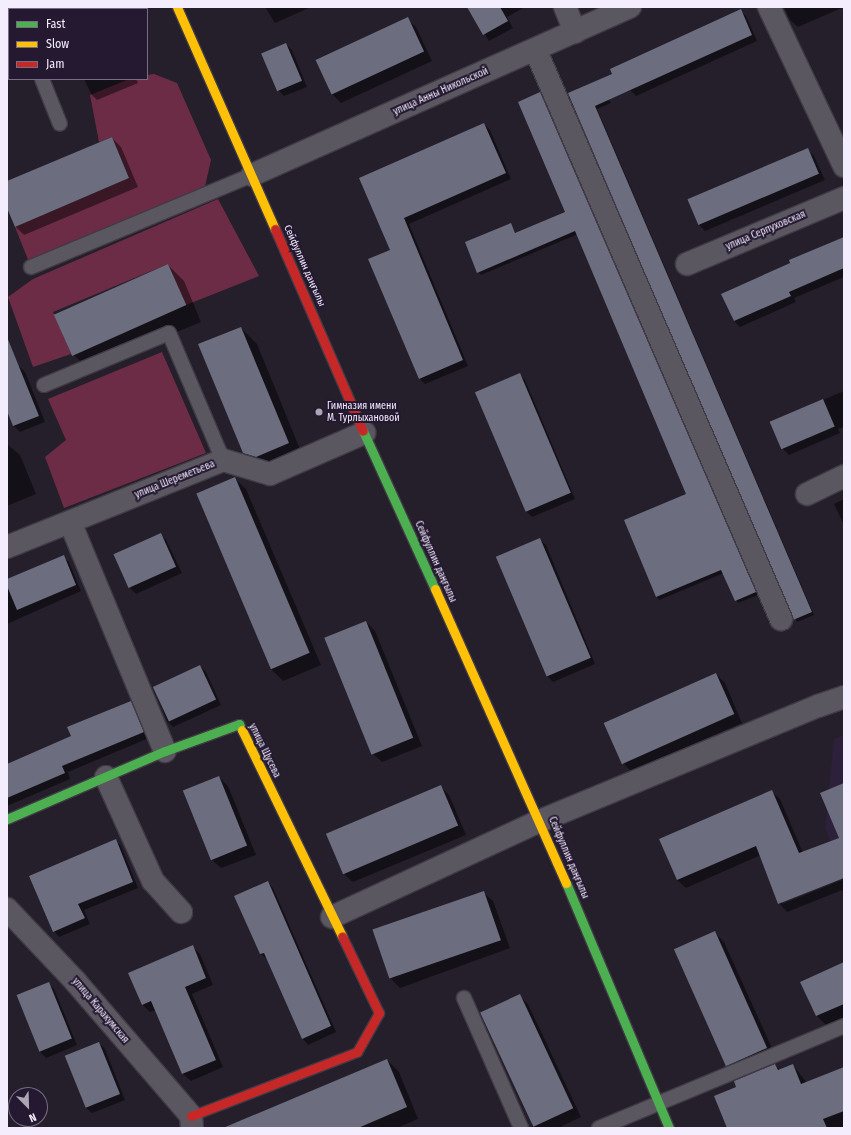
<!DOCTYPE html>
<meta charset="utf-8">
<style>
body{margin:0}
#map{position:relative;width:851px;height:1135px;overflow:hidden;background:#251f2b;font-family:"Fira Sans Condensed",sans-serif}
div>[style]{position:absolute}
.built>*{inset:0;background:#2d203b}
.forest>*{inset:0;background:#6d2c46}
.shadow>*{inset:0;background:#0007;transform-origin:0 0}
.building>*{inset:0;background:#6d6d80;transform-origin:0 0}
.roads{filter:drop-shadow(1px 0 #403a46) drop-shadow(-1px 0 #403a46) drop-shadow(0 1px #403a46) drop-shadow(0 -1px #403a46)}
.lane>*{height:14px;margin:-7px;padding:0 7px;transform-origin:7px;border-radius:7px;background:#5b5761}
.street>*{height:22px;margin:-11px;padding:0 11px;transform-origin:11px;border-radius:11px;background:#5b5761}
.fast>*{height:9px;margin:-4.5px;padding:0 4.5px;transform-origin:4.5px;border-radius:4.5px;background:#4caf50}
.slow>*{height:9px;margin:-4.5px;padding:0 4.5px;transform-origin:4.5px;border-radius:4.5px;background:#ffc107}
.jam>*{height:9px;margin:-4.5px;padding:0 4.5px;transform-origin:4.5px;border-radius:4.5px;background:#c62828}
.dots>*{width:11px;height:11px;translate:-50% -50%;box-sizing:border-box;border:2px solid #241931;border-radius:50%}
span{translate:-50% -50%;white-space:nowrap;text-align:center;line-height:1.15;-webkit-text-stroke:4px #241931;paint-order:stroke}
.street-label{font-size:10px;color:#f4edfe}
.poi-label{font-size:10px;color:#f4edfe}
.left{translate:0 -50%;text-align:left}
.frame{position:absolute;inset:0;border:8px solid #f4edfe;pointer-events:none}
.legend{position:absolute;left:8px;top:8px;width:140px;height:72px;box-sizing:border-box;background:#241931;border:1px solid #776e83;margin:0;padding:5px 7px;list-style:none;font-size:12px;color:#f4edfe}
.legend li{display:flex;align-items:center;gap:8px;height:20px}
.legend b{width:20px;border:1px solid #776e83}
.north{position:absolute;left:8px;top:1087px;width:40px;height:40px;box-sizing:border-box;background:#241931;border:1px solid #776e83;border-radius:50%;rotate:157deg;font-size:11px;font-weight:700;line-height:16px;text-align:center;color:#f4edfe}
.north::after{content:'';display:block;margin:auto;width:14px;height:18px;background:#aca5b4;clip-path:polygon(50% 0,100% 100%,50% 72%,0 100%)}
</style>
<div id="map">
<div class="built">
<i style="clip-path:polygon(844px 735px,844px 872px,825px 828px,834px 739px)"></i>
</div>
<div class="forest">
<i style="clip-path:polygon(154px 74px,177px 83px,211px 160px,203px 195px,31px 267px,15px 227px,129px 178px,112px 137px,99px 142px,90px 95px,129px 79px,147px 79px,147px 75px)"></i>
<i style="clip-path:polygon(218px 199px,259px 276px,186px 305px,168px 264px,53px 312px,71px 354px,33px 367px,8px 297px,33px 279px)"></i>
<i style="clip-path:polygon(162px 352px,206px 453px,64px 508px,45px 457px,66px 440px,48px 399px)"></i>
</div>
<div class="shadow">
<i style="left:55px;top:7px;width:51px;height:2px"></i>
<i style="clip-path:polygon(265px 7px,309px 7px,309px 8px,275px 23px)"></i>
<i style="clip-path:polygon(468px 7px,525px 7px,507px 17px,513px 28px,489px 41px)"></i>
<i style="clip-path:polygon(784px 7px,844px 7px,798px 27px,790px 20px)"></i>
<i style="clip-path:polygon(740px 10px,746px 16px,757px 41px,636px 96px,630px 90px)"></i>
<i style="clip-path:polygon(407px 19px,416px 27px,432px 61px,341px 103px,332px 94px)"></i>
<i style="clip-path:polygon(286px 44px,292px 50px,307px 87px,284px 96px,278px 90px)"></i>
<i style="clip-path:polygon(84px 79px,136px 79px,138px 83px,97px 100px,91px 94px)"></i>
<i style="clip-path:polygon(600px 84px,611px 103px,597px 109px,814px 615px,797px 622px,569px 93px)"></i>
<i style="clip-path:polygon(540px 93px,758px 595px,738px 603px,724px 573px,659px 600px,657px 597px,625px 521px,688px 494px,578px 234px,481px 275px,478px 272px,510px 224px,516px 233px,566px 212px)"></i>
<i style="clip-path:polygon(484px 124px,490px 130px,511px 179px,409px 224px,468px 366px,425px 384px,419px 378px,391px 251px,360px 179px)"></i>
<i style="clip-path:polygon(112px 138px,121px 147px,138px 187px,24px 235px,15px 226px,7px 206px,7px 182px)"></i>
<i style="clip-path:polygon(808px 150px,814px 156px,825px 180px,705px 231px,699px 225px)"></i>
<i style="clip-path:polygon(844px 238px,844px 277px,794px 298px,796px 302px,740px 327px,734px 321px,723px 294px)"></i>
<i style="clip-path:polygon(168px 265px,184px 281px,201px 322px,88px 369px,72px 353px)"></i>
<i style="clip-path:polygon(241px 328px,257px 344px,304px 459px,261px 469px,244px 452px)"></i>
<i style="clip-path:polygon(19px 366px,25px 372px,45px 422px,20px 432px,14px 426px,7px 409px,7px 370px)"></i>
<i style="clip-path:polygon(519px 374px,525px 380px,575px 499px,532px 517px,526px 511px,476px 392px)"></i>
<i style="clip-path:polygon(844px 391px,844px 427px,838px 429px,840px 433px,789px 455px,783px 449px,771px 422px)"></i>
<i style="clip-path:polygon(7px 444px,20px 455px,36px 494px,7px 506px)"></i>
<i style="clip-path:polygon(234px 478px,246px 489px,321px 665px,283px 681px,271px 669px)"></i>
<i style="clip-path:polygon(844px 499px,844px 525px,834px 504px)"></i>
<i style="clip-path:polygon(160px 534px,166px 540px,182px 573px,136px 594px,130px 588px)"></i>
<i style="clip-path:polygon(540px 540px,546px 545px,595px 664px,553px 682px,547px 676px)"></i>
<i style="clip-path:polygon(63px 557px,69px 562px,81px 591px,7px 624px,7px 580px)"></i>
<i style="clip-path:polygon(366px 622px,375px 631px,422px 746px,382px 762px,373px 754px)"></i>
<i style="clip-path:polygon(200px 666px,206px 672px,221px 705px,173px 727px,167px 721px,154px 687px)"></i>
<i style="clip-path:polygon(716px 674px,725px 683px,742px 723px,631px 771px,622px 762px)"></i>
<i style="clip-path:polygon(130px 702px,136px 708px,149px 738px,68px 772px,70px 779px,7px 806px,7px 765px,72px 737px)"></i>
<i style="clip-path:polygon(219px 777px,228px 786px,256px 855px,221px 868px,212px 860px)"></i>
<i style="clip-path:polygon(evenodd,844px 784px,844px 895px,842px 890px,787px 912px,779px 903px,761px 855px,686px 888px,677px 880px,771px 791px,780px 799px,803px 853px,840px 838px,844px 784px,841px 878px,842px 880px,782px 904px,782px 901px,841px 878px)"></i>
<i style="clip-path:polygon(440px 786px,449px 795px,466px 835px,353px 882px,344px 874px)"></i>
<i style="clip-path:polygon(115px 840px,121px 846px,138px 888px,84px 910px,90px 924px,59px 937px,54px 931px)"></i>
<i style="clip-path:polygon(268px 882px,273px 888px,336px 1032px,308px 1045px,303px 1039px,268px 960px,261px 954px,235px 896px)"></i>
<i style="clip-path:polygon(484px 893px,493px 901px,510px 948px,400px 988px,391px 979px)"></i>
<i style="clip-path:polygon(715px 933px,724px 942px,776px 1057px,736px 1074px,727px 1065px)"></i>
<i style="clip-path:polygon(192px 946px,200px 954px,213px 985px,192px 994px,223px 1067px,191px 1081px,183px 1074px,156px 1010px,150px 1012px,143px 1005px,130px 973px)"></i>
<i style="clip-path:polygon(844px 963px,844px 1017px,826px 1025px,817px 1016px,802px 982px)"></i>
<i style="clip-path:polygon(48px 983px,54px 989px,77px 1045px,46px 1058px,40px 1052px,17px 995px)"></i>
<i style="clip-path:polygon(520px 996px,528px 1004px,581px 1117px,558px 1128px,532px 1127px)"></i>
<i style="clip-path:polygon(99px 1043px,105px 1049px,125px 1100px,92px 1113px,86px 1108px,66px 1056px)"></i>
<i style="clip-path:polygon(387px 1060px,399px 1072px,418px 1119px,397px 1128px,224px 1128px)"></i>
<i style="clip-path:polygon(775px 1065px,780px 1070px,793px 1065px,807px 1083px,844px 1068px,844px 1127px,728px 1128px,738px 1088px)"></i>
</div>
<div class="building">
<i style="clip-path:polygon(467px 7px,500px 7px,508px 21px,483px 35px)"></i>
<i style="clip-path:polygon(741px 9px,752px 35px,595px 106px,812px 612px,793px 620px,568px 93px,612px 74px,610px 69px)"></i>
<i style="left:408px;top:17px;width:38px;height:102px;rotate:65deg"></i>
<i style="left:286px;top:43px;width:41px;height:27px;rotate:67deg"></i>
<i style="clip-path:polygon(540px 92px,756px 592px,735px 601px,721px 570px,656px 597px,624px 520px,686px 494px,575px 231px,477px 273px,465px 242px,511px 223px,515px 233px,565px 212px,518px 102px)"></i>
<i style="clip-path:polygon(484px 123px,506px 173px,404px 218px,463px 360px,419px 379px,368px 259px,390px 250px,359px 178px)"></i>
<i style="clip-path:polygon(112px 137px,129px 178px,15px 227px,7px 208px,7px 181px)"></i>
<i style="left:808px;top:148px;width:28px;height:131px;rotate:67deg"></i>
<i style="clip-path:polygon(844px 237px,844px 268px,789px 292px,791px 296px,734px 321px,721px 294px,790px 263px,789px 260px)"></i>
<i style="left:168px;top:264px;width:45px;height:125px;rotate:66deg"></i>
<i style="clip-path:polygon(241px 327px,289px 443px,256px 457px,243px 453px,198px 344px)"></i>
<i style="clip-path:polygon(7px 337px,39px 416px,13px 426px,7px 411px)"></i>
<i style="left:520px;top:373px;width:130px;height:49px;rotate:67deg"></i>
<i style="left:823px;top:399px;width:30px;height:58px;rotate:67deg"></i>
<i style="left:235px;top:477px;width:191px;height:42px;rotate:67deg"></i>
<i style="left:161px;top:533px;width:37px;height:52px;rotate:66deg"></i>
<i style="left:540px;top:538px;width:130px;height:48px;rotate:67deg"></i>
<i style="clip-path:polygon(64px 555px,76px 585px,17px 610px,7px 586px,7px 579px)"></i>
<i style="left:366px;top:621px;width:126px;height:45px;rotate:68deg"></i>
<i style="left:200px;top:665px;width:38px;height:52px;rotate:65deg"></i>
<i style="left:716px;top:673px;width:45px;height:123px;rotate:66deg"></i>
<i style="clip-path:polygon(131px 701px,144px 732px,62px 766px,65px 773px,7px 798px,7px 764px,71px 736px,67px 727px)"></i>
<i style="left:219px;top:776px;width:75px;height:39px;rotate:68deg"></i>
<i style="clip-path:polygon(844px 783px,844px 878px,778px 904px,756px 846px,677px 880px,659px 839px,772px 790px,799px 853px,839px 838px,820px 793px)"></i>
<i style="left:441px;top:785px;width:44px;height:125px;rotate:67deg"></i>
<i style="clip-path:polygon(116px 839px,133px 882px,78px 904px,85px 918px,53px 932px,29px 876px)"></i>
<i style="clip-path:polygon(268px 881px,331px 1026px,302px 1039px,264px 953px,260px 954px,234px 896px)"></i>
<i style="left:484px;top:891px;width:52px;height:118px;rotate:71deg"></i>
<i style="left:715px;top:931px;width:128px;height:45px;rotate:66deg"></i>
<i style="clip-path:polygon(193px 945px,206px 978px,185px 987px,216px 1060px,182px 1074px,151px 1001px,142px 1005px,128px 973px)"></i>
<i style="clip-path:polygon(844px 962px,844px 1004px,816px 1016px,800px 982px)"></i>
<i style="left:49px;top:982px;width:61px;height:35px;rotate:68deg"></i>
<i style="left:520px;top:994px;width:126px;height:44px;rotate:65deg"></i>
<i style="left:99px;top:1042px;width:56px;height:37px;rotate:68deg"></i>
<i style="clip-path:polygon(387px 1059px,407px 1107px,358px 1128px,223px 1128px)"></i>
<i style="clip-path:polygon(775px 1064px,778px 1070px,793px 1064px,801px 1084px,844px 1067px,844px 1111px,823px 1119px,827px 1128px,727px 1128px,714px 1096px,736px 1087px,734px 1081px)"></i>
</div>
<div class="roads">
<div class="lane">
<i style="left:13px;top:7px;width:2px;rotate:63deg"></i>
<i style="left:42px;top:79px;width:48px;rotate:68.2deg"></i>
<i style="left:31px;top:267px;width:239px;rotate:-22.6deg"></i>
<i style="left:44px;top:385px;width:135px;rotate:-22.6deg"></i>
<i style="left:169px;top:333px;width:138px;rotate:67deg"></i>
<i style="left:464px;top:998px;width:142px;rotate:66.3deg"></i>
<i style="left:599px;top:1128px;width:265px;rotate:-22.6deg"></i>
</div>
<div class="street">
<i style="left:565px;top:7px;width:27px;rotate:68deg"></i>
<i style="left:769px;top:7px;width:176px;rotate:64.7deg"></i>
<i style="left:536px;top:51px;width:619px;rotate:66.67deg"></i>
<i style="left:252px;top:175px;width:414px;rotate:-24deg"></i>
<i style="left:687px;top:264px;width:170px;rotate:-22.8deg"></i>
<i style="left:807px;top:494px;width:41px;rotate:-25.9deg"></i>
<i style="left:70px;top:522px;width:248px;rotate:67.5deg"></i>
<i style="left:7px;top:547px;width:233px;rotate:-21.9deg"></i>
<i style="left:223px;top:460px;width:49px;rotate:16.6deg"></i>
<i style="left:270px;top:474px;width:103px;rotate:-23.6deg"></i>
<i style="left:106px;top:777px;width:114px;rotate:65.7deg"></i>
<i style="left:153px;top:881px;width:42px;rotate:47.9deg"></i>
<i style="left:7px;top:909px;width:99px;rotate:46.6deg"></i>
<i style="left:75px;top:981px;width:178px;rotate:49.3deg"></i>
<i style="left:191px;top:1116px;width:12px;rotate:85deg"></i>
<i style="left:332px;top:917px;width:229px;rotate:-24.8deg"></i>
<i style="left:540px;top:821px;width:301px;rotate:-22.5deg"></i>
<i style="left:818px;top:706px;width:28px;rotate:-19deg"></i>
</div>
<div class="fast">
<i style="left:363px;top:431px;width:174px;rotate:65.5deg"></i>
<i style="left:7px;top:819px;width:172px;rotate:-23.3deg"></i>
<i style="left:165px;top:751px;width:79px;rotate:-20deg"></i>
<i style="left:239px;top:724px;width:7px;rotate:63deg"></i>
<i style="left:566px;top:883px;width:266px;rotate:67.2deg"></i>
</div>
<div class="slow">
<i style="left:177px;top:7px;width:243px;rotate:66.2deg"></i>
<i style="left:435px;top:589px;width:322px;rotate:66deg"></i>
<i style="left:242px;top:730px;width:229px;rotate:64.1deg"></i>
</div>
<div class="jam">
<i style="left:275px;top:229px;width:220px;rotate:66.5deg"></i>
<i style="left:191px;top:1116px;width:178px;rotate:-21.1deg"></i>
<i style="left:357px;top:1052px;width:45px;rotate:-60.6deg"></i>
<i style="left:379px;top:1013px;width:85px;rotate:-115.7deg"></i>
</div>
</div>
<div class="dots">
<i style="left:319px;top:412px;background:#aca5b4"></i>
</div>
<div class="street-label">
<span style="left:441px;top:92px;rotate:-24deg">улица Анны Никольской</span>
<span style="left:766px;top:231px;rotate:-23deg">улица Серпуховская</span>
<span style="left:304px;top:266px;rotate:66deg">Сейфуллин даңғылы</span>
<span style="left:175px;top:480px;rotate:-22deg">улица Шереметьева</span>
<span style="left:435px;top:562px;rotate:66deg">Сейфуллин даңғылы</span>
<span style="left:264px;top:751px;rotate:64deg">улица Щусева</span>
<span style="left:568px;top:858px;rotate:67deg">Сейфуллин даңғылы</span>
<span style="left:100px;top:1011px;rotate:50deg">улица Каракумская</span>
</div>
<div class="poi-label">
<span class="left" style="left:327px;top:412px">Гимназия имени<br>М. Турлыхановой</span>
</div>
<div class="frame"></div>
<ul class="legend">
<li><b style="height:5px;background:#4caf50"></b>Fast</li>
<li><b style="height:5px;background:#ffc107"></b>Slow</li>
<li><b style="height:5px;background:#c62828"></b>Jam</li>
</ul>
<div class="north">N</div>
</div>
